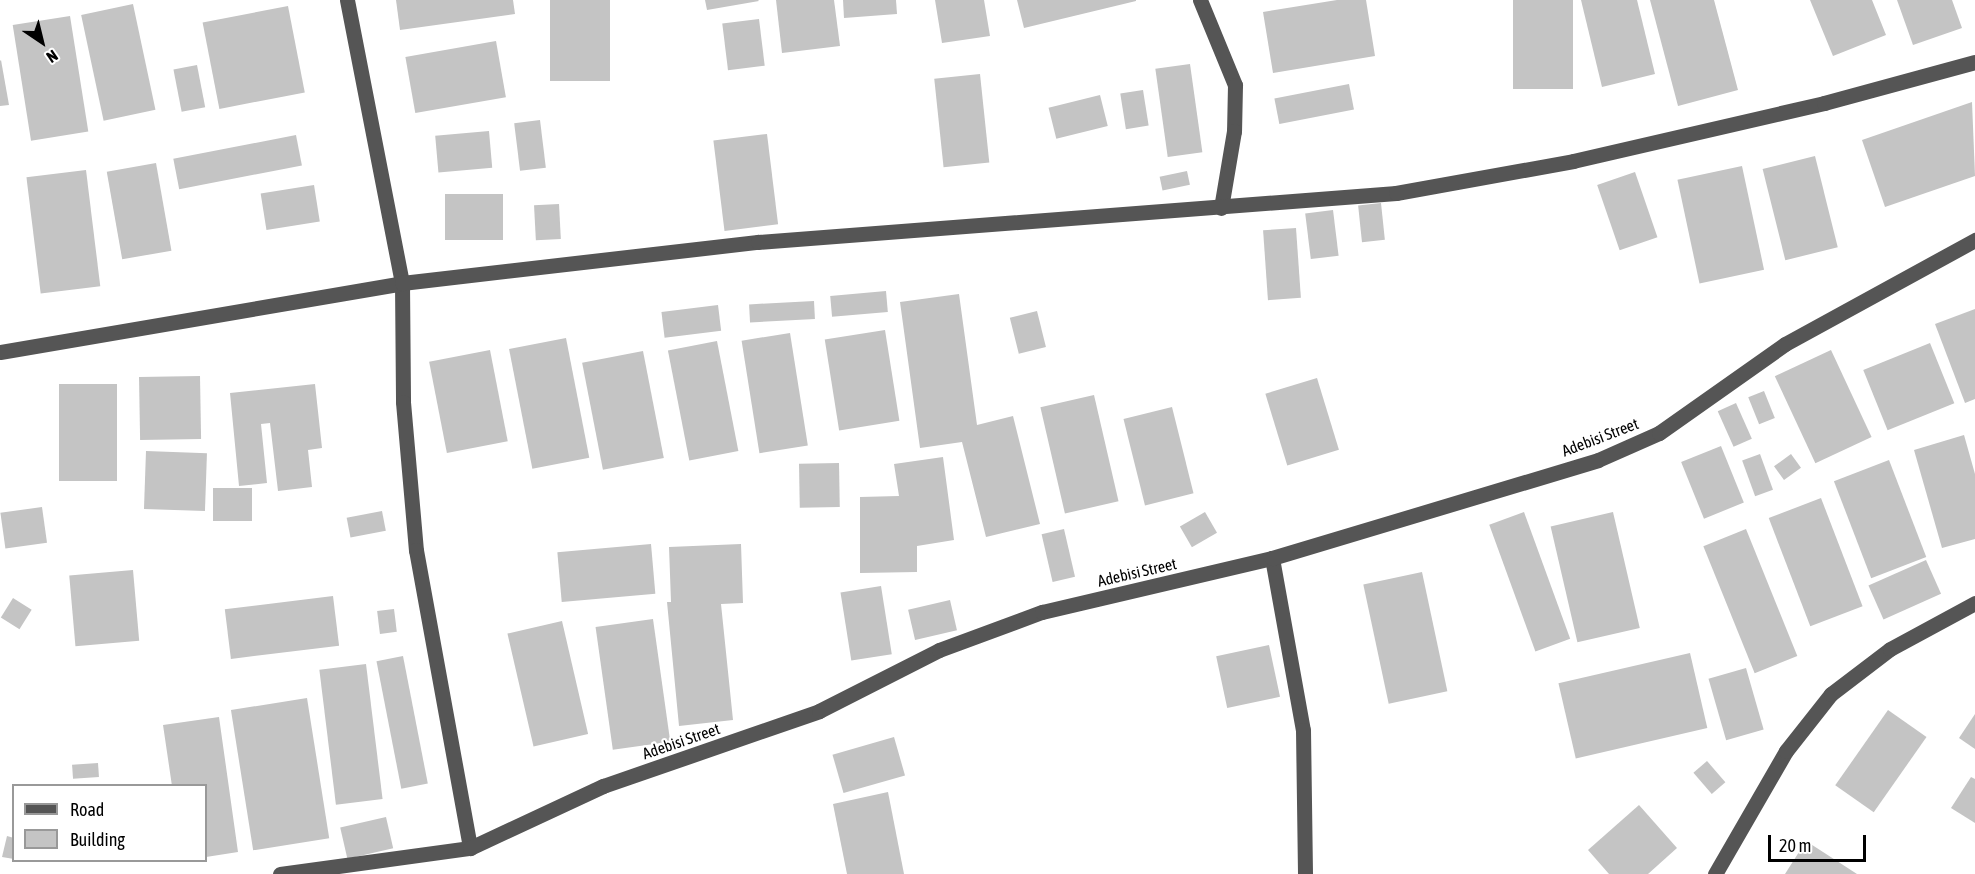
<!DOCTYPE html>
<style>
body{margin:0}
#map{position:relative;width:1975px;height:874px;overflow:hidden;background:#fff;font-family:"Asap Condensed",sans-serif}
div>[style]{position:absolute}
.building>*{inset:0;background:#c4c4c4;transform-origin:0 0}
.minor>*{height:15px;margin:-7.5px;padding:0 7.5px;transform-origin:7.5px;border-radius:7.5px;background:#555}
span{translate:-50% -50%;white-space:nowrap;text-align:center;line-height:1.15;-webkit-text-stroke:4.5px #fff;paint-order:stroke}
.street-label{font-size:16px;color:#000}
.legend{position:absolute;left:12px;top:784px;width:195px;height:78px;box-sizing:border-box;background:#fff;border:2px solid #999;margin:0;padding:8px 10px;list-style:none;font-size:18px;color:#000}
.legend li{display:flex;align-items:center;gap:12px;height:30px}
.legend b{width:30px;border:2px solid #999}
.north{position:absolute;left:12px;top:12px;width:60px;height:60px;-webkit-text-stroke:4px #fff;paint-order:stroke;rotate:145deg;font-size:16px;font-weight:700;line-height:24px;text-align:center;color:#000}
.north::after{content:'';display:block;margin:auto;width:21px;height:27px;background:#000;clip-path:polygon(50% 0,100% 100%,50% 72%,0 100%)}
.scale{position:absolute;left:1768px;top:835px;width:98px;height:27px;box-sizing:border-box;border:3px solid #000;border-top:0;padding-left:8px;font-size:18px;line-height:21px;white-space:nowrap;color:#000;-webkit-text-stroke:4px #fff;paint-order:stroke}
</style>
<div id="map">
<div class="building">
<i style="clip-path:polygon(396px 0,513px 0,515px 14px,400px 30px)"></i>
<i style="left:550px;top:0;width:60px;height:81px"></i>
<i style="clip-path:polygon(705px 0,758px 0,759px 1px,707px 10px)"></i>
<i style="clip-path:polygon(776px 0,834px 0,840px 46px,782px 53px)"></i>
<i style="clip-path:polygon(843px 0,896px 0,897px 14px,844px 18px)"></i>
<i style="clip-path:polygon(935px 0,984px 0,990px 36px,942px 43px)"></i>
<i style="clip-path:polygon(1017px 0,1136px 0,1136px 1px,1024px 28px)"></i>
<i style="clip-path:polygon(1337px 0,1366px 0,1375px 56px,1273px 73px,1263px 12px)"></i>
<i style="left:1513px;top:0;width:60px;height:89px"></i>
<i style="clip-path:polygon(1581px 0,1637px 0,1655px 74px,1602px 87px)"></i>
<i style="clip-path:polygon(1650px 0,1714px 0,1738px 90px,1678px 106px)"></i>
<i style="clip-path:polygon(1810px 0,1872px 0,1886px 35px,1833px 56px)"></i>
<i style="clip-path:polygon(1897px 0,1952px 0,1962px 28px,1913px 45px)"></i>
<i style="left:133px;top:4px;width:108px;height:53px;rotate:78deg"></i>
<i style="left:288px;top:6px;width:88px;height:87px;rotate:79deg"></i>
<i style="left:70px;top:16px;width:117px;height:58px;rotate:81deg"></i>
<i style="left:759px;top:19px;width:47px;height:37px;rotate:83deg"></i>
<i style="left:496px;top:41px;width:57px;height:92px;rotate:80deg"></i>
<i style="clip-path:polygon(1px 60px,9px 105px,0 106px,0 61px)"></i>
<i style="left:1190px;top:64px;width:89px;height:35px;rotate:82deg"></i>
<i style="left:197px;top:65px;width:43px;height:24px;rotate:79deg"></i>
<i style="left:980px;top:74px;width:89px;height:46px;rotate:84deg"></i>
<i style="left:1349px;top:84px;width:26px;height:76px;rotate:79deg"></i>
<i style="left:1143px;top:90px;width:36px;height:23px;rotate:81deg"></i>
<i style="left:1100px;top:95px;width:32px;height:53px;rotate:76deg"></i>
<i style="clip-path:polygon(1972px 102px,1975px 176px,1885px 207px,1862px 140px)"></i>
<i style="left:540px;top:120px;width:48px;height:26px;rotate:83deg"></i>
<i style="left:489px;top:131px;width:37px;height:54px;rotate:85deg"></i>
<i style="left:767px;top:134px;width:91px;height:54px;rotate:83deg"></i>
<i style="left:296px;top:135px;width:31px;height:125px;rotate:79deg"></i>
<i style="left:1815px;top:156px;width:94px;height:54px;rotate:76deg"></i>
<i style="left:156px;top:163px;width:89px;height:50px;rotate:80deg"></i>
<i style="left:1742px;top:166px;width:106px;height:66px;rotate:78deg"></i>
<i style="left:86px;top:170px;width:117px;height:60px;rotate:83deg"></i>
<i style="left:1187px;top:171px;width:14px;height:28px;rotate:78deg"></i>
<i style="left:1635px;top:172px;width:69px;height:40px;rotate:71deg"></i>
<i style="left:314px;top:185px;width:37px;height:54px;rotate:81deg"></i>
<i style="left:503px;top:194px;width:46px;height:58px;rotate:90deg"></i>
<i style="left:1381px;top:203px;width:37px;height:23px;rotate:84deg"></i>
<i style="left:559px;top:204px;width:35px;height:25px;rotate:87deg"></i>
<i style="left:1333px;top:210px;width:46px;height:28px;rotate:83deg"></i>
<i style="left:1296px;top:228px;width:70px;height:33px;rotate:86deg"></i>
<i style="left:886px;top:291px;width:21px;height:56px;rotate:85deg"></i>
<i style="clip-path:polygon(959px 294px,977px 425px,1013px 416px,1040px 524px,986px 537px,962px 442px,920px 448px,900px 302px)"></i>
<i style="left:814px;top:301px;width:18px;height:65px;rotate:87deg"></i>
<i style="left:718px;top:305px;width:26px;height:57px;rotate:83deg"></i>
<i style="clip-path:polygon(1975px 309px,1975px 399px,1965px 403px,1935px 324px)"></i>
<i style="left:1037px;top:311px;width:37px;height:28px;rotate:76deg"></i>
<i style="left:885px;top:330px;width:92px;height:61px;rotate:81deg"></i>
<i style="left:790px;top:333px;width:114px;height:49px;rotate:81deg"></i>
<i style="left:566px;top:338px;width:122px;height:58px;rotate:79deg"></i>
<i style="left:717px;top:341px;width:112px;height:50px;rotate:79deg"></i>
<i style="left:1930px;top:343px;width:65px;height:72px;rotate:68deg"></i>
<i style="left:490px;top:350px;width:93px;height:62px;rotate:79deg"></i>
<i style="left:1831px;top:350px;width:96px;height:62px;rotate:65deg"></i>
<i style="left:643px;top:351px;width:109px;height:62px;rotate:79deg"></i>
<i style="left:200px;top:376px;width:63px;height:61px;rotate:89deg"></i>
<i style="left:1317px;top:378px;width:75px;height:54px;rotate:73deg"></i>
<i style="left:59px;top:384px;width:58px;height:97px"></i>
<i style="clip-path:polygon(315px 384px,322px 448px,308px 450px,312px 487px,278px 491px,270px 423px,261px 424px,267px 483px,239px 486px,230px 393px)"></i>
<i style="left:1764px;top:391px;width:29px;height:17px;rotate:68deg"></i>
<i style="left:1094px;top:395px;width:109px;height:55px;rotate:77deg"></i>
<i style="left:1736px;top:403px;width:39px;height:20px;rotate:66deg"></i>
<i style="left:1172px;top:407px;width:89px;height:50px;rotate:76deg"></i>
<i style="clip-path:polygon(1964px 435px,1975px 474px,1975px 539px,1942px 548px,1914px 450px)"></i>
<i style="left:1721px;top:446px;width:61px;height:43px;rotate:68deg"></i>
<i style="left:146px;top:451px;width:61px;height:58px;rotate:2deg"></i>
<i style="left:1760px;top:454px;width:38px;height:19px;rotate:70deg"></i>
<i style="left:1791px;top:454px;width:17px;height:21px;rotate:54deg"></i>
<i style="clip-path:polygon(943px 457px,954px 540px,917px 546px,917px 572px,860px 573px,860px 497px,899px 496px,894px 464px)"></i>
<i style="left:1889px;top:460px;width:104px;height:59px;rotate:69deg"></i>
<i style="left:839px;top:463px;width:44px;height:40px;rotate:89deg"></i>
<i style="left:252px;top:488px;width:33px;height:39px;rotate:90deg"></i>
<i style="left:1821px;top:498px;width:116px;height:56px;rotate:69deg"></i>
<i style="left:42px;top:507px;width:36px;height:42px;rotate:82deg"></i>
<i style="left:382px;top:511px;width:20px;height:36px;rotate:79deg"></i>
<i style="left:1205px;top:512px;width:24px;height:29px;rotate:60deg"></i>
<i style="left:1524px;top:512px;width:135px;height:37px;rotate:70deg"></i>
<i style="left:1613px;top:512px;width:119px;height:64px;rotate:77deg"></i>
<i style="left:1064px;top:529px;width:49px;height:23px;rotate:77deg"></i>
<i style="left:1746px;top:529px;width:137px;height:46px;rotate:68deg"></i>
<i style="left:651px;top:544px;width:50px;height:94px;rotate:85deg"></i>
<i style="clip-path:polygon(741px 544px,743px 603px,721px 604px,733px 720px,679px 726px,667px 602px,671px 602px,669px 547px)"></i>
<i style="left:1926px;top:560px;width:37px;height:63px;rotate:66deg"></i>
<i style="left:133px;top:570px;width:71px;height:64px;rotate:85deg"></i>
<i style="left:1422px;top:572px;width:122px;height:60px;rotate:78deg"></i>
<i style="left:881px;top:586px;width:69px;height:41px;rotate:81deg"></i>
<i style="left:333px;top:596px;width:50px;height:109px;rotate:83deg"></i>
<i style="left:13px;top:598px;width:22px;height:23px;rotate:32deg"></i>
<i style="left:950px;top:600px;width:31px;height:43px;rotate:77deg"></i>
<i style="left:394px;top:609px;width:23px;height:17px;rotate:83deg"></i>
<i style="left:653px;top:619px;width:124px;height:58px;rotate:82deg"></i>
<i style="left:562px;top:621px;width:116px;height:56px;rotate:77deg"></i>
<i style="left:1269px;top:645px;width:53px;height:54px;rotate:78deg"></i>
<i style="left:1690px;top:653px;width:77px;height:135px;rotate:77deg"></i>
<i style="left:403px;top:656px;width:130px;height:27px;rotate:79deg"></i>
<i style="left:366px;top:664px;width:136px;height:47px;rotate:83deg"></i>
<i style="left:1746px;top:668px;width:64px;height:39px;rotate:74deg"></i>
<i style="left:307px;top:698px;width:142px;height:77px;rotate:81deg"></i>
<i style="left:1888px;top:710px;width:47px;height:92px;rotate:35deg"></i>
<i style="clip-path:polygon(1975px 714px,1975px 749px,1959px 738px)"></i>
<i style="clip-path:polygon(219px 717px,238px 852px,206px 857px,206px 786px,172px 786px,163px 725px)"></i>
<i style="left:894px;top:737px;width:40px;height:64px;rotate:74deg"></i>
<i style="left:1707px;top:761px;width:28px;height:18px;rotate:49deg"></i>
<i style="left:98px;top:763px;width:14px;height:26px;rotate:86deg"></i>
<i style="clip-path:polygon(1971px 777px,1975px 779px,1975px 823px,1951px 808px)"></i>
<i style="clip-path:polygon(888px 792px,904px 874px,847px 874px,833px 804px)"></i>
<i style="clip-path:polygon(1639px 805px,1677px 848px,1648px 874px,1609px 874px,1588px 850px)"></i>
<i style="left:386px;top:817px;width:32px;height:47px;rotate:77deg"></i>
<i style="clip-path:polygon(7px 836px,14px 838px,14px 859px,2px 857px)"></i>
<i style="clip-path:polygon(1806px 841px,1857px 874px,1785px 874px)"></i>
</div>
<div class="minor">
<i style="left:347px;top:0;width:288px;rotate:79deg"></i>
<i style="left:402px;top:283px;width:119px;rotate:89.5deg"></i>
<i style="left:403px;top:402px;width:149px;rotate:85deg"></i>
<i style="left:416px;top:550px;width:303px;rotate:79.7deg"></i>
<i style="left:1200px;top:0;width:92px;rotate:67.6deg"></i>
<i style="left:1235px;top:85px;width:46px;rotate:91.2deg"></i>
<i style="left:1234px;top:131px;width:78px;rotate:99.6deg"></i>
<i style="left:0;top:352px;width:408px;rotate:-9.7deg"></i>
<i style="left:402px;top:283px;width:358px;rotate:-6.6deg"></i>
<i style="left:758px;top:242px;width:640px;rotate:-4.39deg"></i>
<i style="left:1396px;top:193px;width:180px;rotate:-10.2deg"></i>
<i style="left:1573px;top:161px;width:258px;rotate:-13deg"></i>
<i style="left:1824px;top:103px;width:156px;rotate:-15.2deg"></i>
<i style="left:1272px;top:558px;width:175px;rotate:79.8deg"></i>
<i style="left:1303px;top:730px;width:144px;rotate:89.2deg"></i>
<i style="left:280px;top:874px;width:192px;rotate:-7.8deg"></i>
<i style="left:470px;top:848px;width:147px;rotate:-25deg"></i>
<i style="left:603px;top:786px;width:229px;rotate:-19.1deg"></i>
<i style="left:819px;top:711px;width:135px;rotate:-26.9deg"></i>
<i style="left:939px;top:650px;width:110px;rotate:-20.3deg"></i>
<i style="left:1042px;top:612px;width:236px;rotate:-13.2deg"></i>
<i style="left:1272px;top:558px;width:340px;rotate:-16.7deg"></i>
<i style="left:1598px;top:460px;width:67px;rotate:-23.9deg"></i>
<i style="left:1659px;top:433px;width:154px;rotate:-35.2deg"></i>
<i style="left:1785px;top:344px;width:217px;rotate:-28.7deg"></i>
<i style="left:1715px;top:874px;width:142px;rotate:-60deg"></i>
<i style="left:1786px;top:751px;width:73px;rotate:-51.7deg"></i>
<i style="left:1831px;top:694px;width:74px;rotate:-37.3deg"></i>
<i style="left:1890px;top:649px;width:97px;rotate:-28.4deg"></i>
</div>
<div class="street-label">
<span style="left:1600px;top:437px;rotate:-21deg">Adebisi Street</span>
<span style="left:1137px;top:572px;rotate:-13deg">Adebisi Street</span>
<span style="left:681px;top:741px;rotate:-19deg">Adebisi Street</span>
</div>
<ul class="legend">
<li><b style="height:8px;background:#555"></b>Road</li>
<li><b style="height:16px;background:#c4c4c4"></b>Building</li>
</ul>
<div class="north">N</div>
<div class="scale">20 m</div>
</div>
